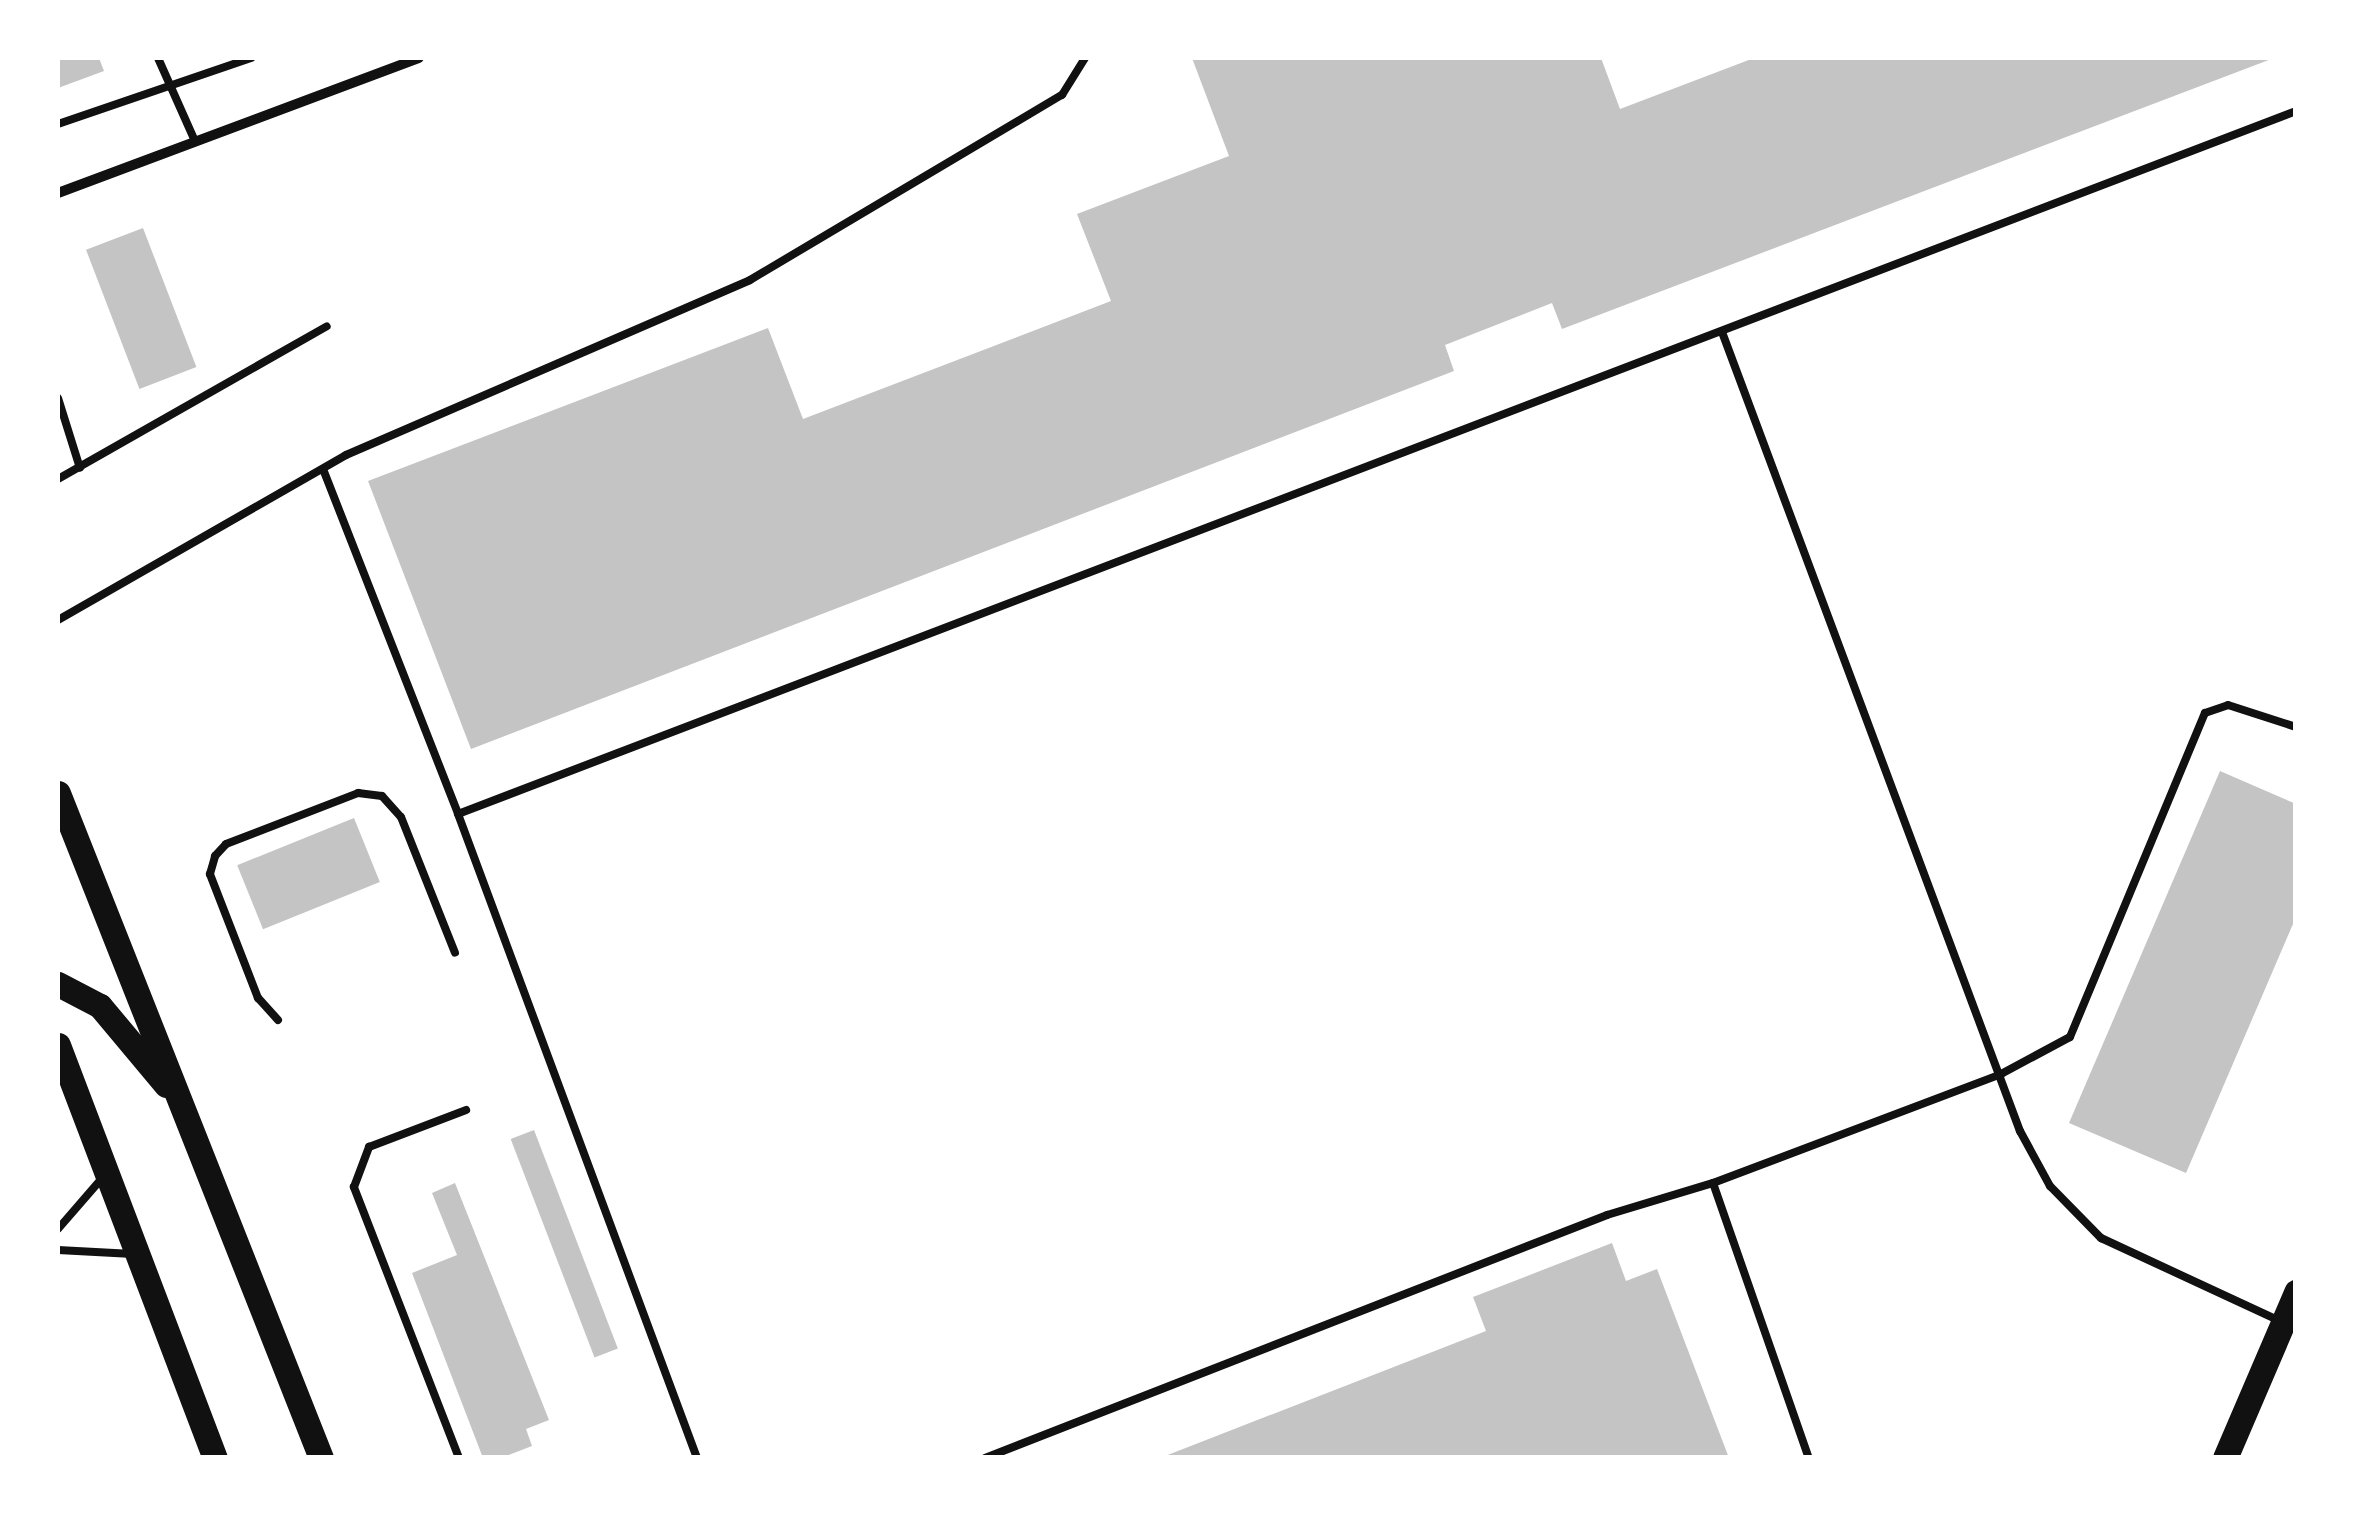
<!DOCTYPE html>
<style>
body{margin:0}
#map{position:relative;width:2353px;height:1515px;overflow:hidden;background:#fff;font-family:"Alegreya Sans",sans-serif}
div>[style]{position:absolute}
.building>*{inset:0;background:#c4c4c4;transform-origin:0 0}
.service>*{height:8px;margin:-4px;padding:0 4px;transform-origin:4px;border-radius:4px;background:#111}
.minor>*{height:10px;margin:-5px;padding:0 5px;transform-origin:5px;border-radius:5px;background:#111}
.primary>*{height:25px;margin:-12.5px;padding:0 12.5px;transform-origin:12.5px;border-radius:12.5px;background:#111}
span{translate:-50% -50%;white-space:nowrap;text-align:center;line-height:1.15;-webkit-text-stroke:10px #fff;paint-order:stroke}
.frame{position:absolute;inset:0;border:60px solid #fff;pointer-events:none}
</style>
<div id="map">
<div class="building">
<i style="clip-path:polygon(58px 58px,99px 58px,104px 71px,58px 88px)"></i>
<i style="clip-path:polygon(1192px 58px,1601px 58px,1620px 109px,1754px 58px,2274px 58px,1562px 329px,1552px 303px,1445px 345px,1454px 371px,471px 749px,368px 481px,768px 328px,803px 419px,1111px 301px,1077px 214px,1229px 156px)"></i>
<i style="left:143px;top:228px;width:149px;height:61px;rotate:69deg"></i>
<i style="clip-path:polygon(2220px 771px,2296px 804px,2296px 917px,2186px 1173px,2069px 1123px)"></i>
<i style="left:354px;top:818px;width:69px;height:126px;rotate:68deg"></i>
<i style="left:534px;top:1130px;width:234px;height:25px;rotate:69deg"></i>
<i style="clip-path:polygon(455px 1183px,549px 1420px,526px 1429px,532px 1446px,501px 1458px,483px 1458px,412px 1273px,457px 1255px,432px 1193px)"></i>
<i style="clip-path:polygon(1612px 1243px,1626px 1281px,1657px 1269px,1729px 1458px,1160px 1458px,1486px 1331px,1473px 1297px)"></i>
</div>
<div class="service">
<i style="left:158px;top:58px;width:91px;rotate:66deg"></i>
<i style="left:58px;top:124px;width:204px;rotate:-18.9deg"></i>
<i style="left:1722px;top:332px;width:853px;rotate:69.55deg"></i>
<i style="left:2020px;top:1131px;width:63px;rotate:61.4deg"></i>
<i style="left:2050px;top:1186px;width:73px;rotate:45.6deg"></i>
<i style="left:2101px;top:1238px;width:197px;rotate:24.9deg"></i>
<i style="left:58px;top:398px;width:73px;rotate:72.6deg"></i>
<i style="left:323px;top:469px;width:370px;rotate:68.6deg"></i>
<i style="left:58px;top:479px;width:309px;rotate:-29.6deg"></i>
<i style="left:58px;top:620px;width:332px;rotate:-29.8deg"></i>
<i style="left:346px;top:455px;width:440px;rotate:-23.4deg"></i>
<i style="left:750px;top:280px;width:363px;rotate:-30.7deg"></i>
<i style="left:1062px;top:95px;width:44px;rotate:-58.1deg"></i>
<i style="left:278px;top:1020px;width:30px;rotate:-132deg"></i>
<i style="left:258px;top:998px;width:133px;rotate:-111.2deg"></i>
<i style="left:210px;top:874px;width:19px;rotate:-74deg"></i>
<i style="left:215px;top:856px;width:16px;rotate:-47deg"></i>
<i style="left:226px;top:844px;width:142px;rotate:-21.1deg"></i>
<i style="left:358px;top:793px;width:24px;rotate:7deg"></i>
<i style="left:382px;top:796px;width:28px;rotate:48deg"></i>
<i style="left:401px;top:817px;width:146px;rotate:68.3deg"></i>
<i style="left:1713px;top:1183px;width:291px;rotate:70.8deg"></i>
<i style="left:58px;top:1229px;width:69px;rotate:-49.1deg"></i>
<i style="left:58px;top:1250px;width:75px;rotate:3.1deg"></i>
<i style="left:459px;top:1458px;width:291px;rotate:-111.2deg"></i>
<i style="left:354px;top:1187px;width:43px;rotate:-69.4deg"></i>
<i style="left:369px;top:1147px;width:104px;rotate:-20.9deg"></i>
<i style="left:697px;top:1458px;width:687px;rotate:-110.36deg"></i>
<i style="left:458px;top:814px;width:1968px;rotate:-20.93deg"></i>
<i style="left:985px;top:1458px;width:668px;rotate:-21.34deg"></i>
<i style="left:1607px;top:1215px;width:111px;rotate:-16.8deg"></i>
<i style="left:1713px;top:1183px;width:308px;rotate:-20.7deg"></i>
<i style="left:2001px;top:1074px;width:78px;rotate:-28.2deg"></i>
<i style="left:2070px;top:1037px;width:351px;rotate:-67.4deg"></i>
<i style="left:2205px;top:713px;width:24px;rotate:-19deg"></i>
<i style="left:2228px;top:705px;width:71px;rotate:17.9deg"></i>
</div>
<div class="minor">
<i style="left:58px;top:193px;width:385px;rotate:-20.5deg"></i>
</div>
<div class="primary">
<i style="left:58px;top:793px;width:715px;rotate:68.42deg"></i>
<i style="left:58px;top:984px;width:47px;rotate:27.6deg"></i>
<i style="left:100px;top:1006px;width:103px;rotate:50.1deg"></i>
<i style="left:58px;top:1045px;width:442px;rotate:69.2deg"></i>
<i style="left:2225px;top:1458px;width:181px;rotate:-66.8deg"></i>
</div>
<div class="frame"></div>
</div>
